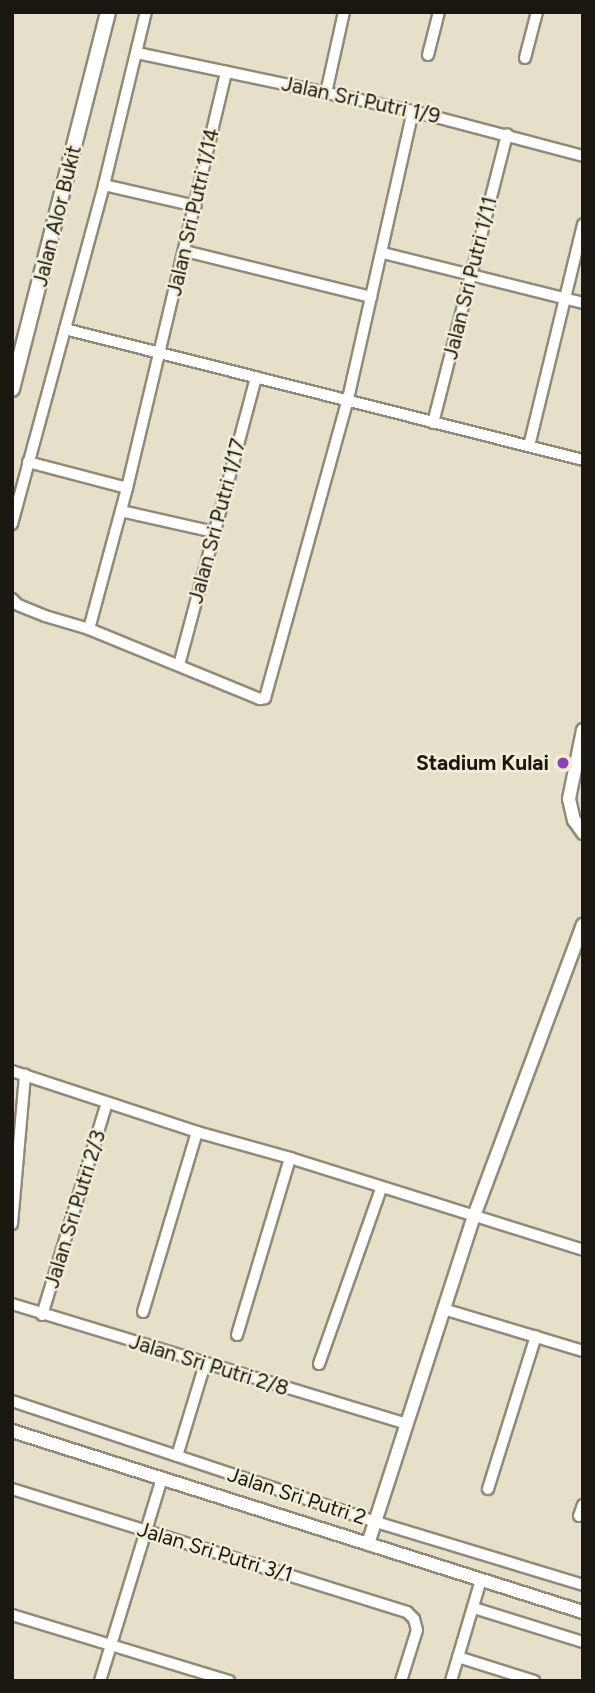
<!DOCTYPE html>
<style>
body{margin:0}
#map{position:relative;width:595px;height:1693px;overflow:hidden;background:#e6dfc9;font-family:Figtree,sans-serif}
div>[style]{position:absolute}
.roads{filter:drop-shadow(2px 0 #918a77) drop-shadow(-2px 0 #918a77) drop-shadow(0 2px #918a77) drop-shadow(0 -2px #918a77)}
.minor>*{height:10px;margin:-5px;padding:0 5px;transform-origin:5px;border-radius:5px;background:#fff}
.tertiary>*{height:12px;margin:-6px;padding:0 6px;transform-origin:6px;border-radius:6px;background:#fff}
.secondary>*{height:14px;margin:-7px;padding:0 7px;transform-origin:7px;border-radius:7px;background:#fff}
.dots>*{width:19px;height:19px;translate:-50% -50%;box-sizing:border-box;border:4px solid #f3ecd6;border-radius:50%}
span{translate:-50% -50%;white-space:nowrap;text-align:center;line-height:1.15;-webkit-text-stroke:5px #f3ecd6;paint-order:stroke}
.street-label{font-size:21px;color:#1a1710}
.poi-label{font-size:21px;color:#1a1710;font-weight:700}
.right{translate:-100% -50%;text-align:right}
.frame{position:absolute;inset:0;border:14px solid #1a1710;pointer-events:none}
</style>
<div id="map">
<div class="roads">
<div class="minor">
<i style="left:137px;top:53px;width:282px;rotate:11.9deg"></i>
<i style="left:413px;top:111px;width:176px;rotate:14.8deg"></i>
<i style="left:428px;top:55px;width:44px;rotate:-75.7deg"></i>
<i style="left:525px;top:58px;width:48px;rotate:-75.4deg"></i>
<i style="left:326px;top:93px;width:83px;rotate:-77.5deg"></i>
<i style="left:104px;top:185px;width:94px;rotate:12.9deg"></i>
<i style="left:185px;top:251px;width:192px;rotate:13.9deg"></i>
<i style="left:383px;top:253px;width:206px;rotate:14deg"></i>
<i style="left:65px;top:329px;width:534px;rotate:14.19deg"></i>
<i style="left:433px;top:423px;width:298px;rotate:-75.6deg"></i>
<i style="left:529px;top:446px;width:228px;rotate:-76.3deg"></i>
<i style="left:28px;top:462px;width:102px;rotate:14.7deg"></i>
<i style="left:121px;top:511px;width:95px;rotate:12.7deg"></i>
<i style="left:12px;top:524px;width:351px;rotate:-74.8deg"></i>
<i style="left:104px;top:185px;width:178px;rotate:-76.4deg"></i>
<i style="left:12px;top:599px;width:8px;rotate:45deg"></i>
<i style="left:18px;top:605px;width:29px;rotate:22deg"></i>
<i style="left:45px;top:616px;width:46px;rotate:16.5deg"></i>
<i style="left:89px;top:629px;width:185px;rotate:22.3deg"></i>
<i style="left:260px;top:699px;width:5px;rotate:-11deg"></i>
<i style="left:265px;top:698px;width:310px;rotate:-74.5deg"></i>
<i style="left:348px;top:399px;width:295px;rotate:-77.3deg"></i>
<i style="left:89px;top:629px;width:146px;rotate:-74.9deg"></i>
<i style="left:127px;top:488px;width:428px;rotate:-76.6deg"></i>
<i style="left:179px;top:665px;width:298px;rotate:-75deg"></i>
<i style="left:12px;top:1071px;width:195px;rotate:18.2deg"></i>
<i style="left:197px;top:1132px;width:97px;rotate:15.6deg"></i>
<i style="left:290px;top:1158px;width:307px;rotate:17.4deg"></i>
<i style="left:12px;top:1224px;width:150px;rotate:-85deg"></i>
<i style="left:12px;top:1304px;width:413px;rotate:16.9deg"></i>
<i style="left:443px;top:1309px;width:146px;rotate:16.7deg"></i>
<i style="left:143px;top:1312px;width:188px;rotate:-73.3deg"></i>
<i style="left:42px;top:1315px;width:222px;rotate:-73deg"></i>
<i style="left:237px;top:1335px;width:185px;rotate:-73.3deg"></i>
<i style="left:319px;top:1364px;width:186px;rotate:-70.5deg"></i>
<i style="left:12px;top:1401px;width:384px;rotate:18.4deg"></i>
<i style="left:376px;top:1522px;width:216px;rotate:16.9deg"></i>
<i style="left:177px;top:1456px;width:96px;rotate:-73.1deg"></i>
<i style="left:12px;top:1489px;width:414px;rotate:17.3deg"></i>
<i style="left:407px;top:1612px;width:10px;rotate:45deg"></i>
<i style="left:414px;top:1619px;width:11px;rotate:75deg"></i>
<i style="left:417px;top:1630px;width:53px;rotate:107.4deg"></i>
<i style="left:488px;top:1489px;width:160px;rotate:-72.6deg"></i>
<i style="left:579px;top:1516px;width:12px;rotate:-70deg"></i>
<i style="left:474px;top:1608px;width:114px;rotate:17.3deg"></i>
<i style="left:12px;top:1615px;width:227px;rotate:16.9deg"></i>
<i style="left:458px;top:1657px;width:80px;rotate:17.5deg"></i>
<i style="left:100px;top:1681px;width:212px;rotate:-73deg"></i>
<i style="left:451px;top:1681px;width:105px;rotate:-73.5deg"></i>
</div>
<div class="tertiary">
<i style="left:583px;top:730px;width:70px;rotate:101.5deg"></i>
<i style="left:569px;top:799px;width:22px;rotate:77deg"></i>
<i style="left:574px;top:820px;width:16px;rotate:55deg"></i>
<i style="left:12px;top:1431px;width:599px;rotate:17.59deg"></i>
<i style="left:368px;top:1544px;width:345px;rotate:-72.1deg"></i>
<i style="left:474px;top:1216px;width:311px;rotate:-69.5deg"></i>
</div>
<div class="secondary">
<i style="left:12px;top:389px;width:389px;rotate:-75.7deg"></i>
</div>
</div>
<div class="dots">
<i style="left:563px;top:763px;background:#8d41b2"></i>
</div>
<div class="street-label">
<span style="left:361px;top:100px;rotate:12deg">Jalan Sri Putri 1/9</span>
<span style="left:193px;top:212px;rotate:-77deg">Jalan Sri Putri 1/14</span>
<span style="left:57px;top:216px;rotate:-76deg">Jalan Alor Bukit</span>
<span style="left:470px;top:278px;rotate:-76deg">Jalan Sri Putri 1/11</span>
<span style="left:217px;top:521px;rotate:-75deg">Jalan Sri Putri 1/17</span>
<span style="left:75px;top:1209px;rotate:-73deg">Jalan Sri Putri 2/3</span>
<span style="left:209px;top:1365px;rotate:17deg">Jalan Sri Putri 2/8</span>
<span style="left:297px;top:1496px;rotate:18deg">Jalan Sri Putri 2</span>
<span style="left:215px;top:1552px;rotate:17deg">Jalan Sri Putri 3/1</span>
</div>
<div class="poi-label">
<span class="right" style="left:549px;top:763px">Stadium Kulai</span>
</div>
<div class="frame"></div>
</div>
